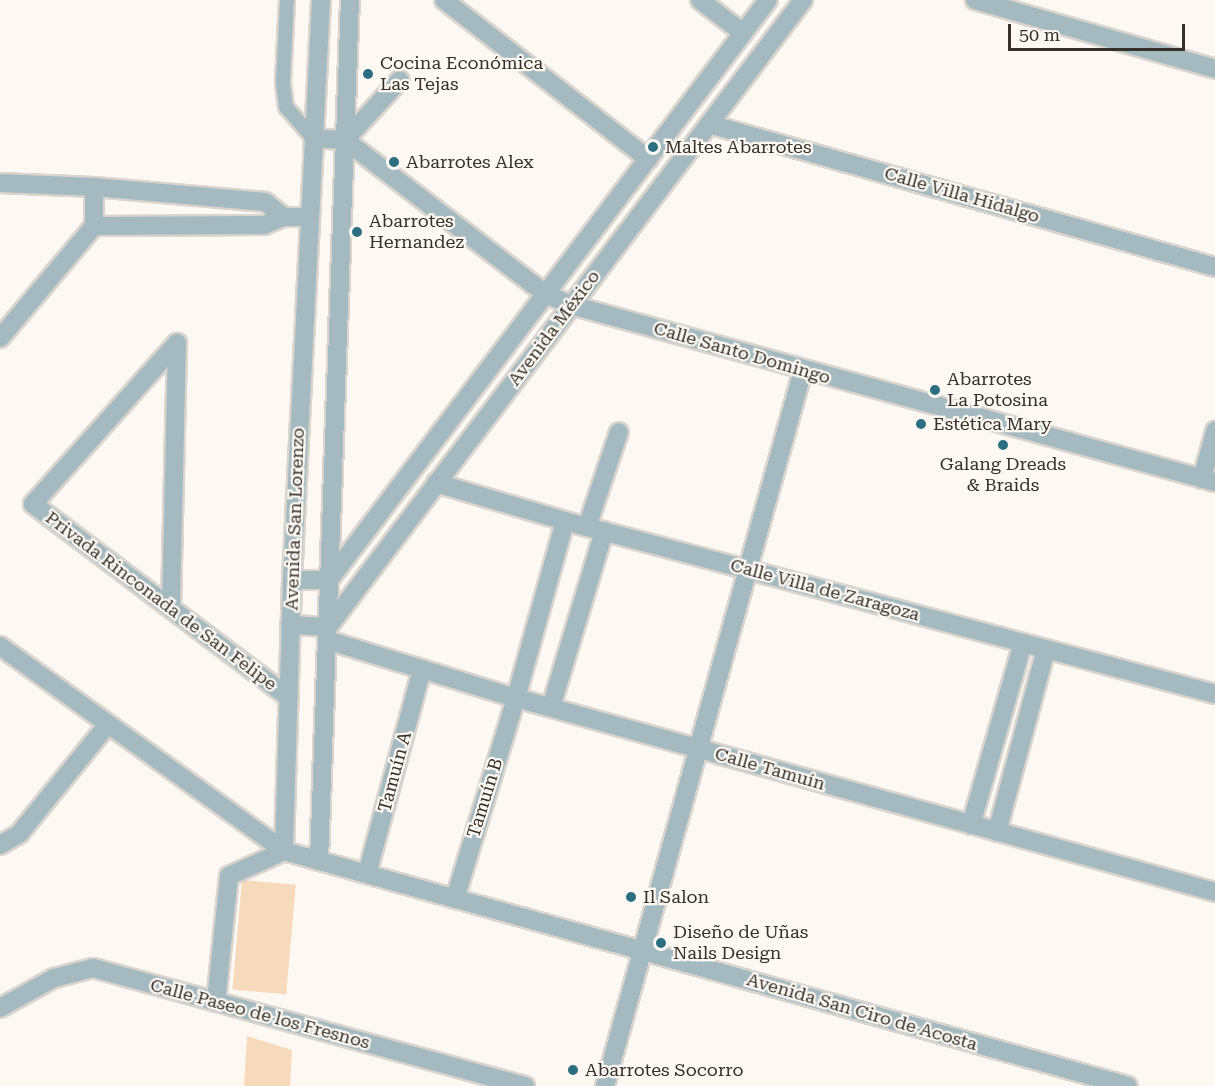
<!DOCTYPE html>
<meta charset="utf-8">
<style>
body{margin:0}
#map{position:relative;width:1215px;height:1086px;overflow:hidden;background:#fef8f2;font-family:"Roboto Serif",serif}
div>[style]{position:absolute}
.green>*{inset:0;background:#f7dabc;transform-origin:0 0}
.roads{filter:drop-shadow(2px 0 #dad4ce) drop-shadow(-2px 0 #dad4ce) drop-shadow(0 2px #dad4ce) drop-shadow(0 -2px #dad4ce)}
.service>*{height:14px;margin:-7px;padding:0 7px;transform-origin:7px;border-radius:7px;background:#a5bac0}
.pedestrian>*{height:18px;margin:-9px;padding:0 9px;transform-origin:9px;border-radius:9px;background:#a5bac0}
.minor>*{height:18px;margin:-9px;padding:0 9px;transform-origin:9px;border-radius:9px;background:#a5bac0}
.tertiary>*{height:18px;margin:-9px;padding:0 9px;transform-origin:9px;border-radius:9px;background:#a5bac0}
.dots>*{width:16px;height:16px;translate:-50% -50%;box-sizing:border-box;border:3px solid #fef8f2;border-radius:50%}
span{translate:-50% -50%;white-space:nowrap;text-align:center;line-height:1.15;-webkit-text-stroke:4.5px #fef8f2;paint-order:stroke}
.poi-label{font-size:18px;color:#36302a}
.left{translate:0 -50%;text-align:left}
.street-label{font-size:18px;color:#36302a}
.scale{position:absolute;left:1008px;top:24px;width:177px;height:27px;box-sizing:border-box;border:3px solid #36302a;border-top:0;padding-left:8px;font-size:18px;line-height:21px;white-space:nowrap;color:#36302a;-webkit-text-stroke:4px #fef8f2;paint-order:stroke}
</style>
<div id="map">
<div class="green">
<i style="left:242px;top:880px;width:54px;height:110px;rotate:5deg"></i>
<i style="clip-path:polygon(247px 1036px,292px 1050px,290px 1086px,244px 1086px)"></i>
</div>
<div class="roads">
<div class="service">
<i style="left:287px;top:0;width:83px;rotate:92.8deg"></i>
<i style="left:283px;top:83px;width:24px;rotate:83deg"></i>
<i style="left:286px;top:107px;width:41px;rotate:48.9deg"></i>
</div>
<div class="pedestrian">
<i style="left:345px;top:140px;width:81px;rotate:-47.5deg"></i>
<i style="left:436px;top:483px;width:134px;rotate:16.4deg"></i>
<i style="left:587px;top:527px;width:100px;rotate:-71.4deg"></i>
<i style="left:327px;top:640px;width:198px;rotate:17.1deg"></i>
<i style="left:516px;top:698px;width:210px;rotate:106.9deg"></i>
<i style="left:367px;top:874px;width:212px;rotate:-75deg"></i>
<i style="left:216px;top:1002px;width:127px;rotate:-84.1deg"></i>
<i style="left:229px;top:876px;width:60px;rotate:-24.4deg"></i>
</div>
<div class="minor">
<i style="left:444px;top:0;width:259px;rotate:37.9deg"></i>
<i style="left:700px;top:0;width:54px;rotate:37.5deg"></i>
<i style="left:975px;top:0;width:250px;rotate:16deg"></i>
<i style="left:709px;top:124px;width:526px;rotate:15.78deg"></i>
<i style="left:313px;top:138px;width:32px;rotate:4deg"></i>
<i style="left:345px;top:140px;width:253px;rotate:37.5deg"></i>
<i style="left:546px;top:294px;width:27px;rotate:24deg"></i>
<i style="left:571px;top:305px;width:668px;rotate:15.37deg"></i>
<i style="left:0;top:183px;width:94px;rotate:2.4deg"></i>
<i style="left:94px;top:187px;width:172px;rotate:5deg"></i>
<i style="left:265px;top:202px;width:24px;rotate:38deg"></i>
<i style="left:94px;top:226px;width:39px;rotate:-90deg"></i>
<i style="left:0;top:338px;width:146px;rotate:-50deg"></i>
<i style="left:94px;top:226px;width:170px;rotate:-0.3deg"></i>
<i style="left:264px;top:225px;width:22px;rotate:-22deg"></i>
<i style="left:284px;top:217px;width:25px"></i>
<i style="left:177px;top:343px;width:216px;rotate:131.8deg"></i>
<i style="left:33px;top:504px;width:320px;rotate:37.1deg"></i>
<i style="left:1202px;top:479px;width:50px;rotate:-74.8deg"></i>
<i style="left:292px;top:580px;width:37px"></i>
<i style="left:329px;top:580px;width:727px;rotate:-52.88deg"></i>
<i style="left:171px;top:607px;width:264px;rotate:-88.7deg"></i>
<i style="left:290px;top:625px;width:38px;rotate:3deg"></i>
<i style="left:328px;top:627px;width:787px;rotate:-52.85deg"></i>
<i style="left:0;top:646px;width:350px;rotate:35.8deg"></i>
<i style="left:1215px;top:694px;width:673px;rotate:-165.1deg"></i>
<i style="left:565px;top:521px;width:184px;rotate:105.5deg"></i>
<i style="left:516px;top:698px;width:725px;rotate:15.51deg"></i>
<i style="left:551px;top:707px;width:184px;rotate:-73.2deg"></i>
<i style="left:971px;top:825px;width:189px;rotate:-74.1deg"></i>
<i style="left:997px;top:832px;width:189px;rotate:-75deg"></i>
<i style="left:0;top:845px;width:22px;rotate:-30deg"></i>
<i style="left:19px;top:834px;width:141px;rotate:-51deg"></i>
<i style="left:0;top:1008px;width:62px;rotate:-29.1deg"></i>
<i style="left:54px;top:978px;width:40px;rotate:-14.4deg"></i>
<i style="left:93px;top:968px;width:448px;rotate:15.3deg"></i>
<i style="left:605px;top:1086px;width:743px;rotate:-74.54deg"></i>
</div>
<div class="tertiary">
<i style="left:321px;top:0;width:581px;rotate:92.86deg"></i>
<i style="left:292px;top:580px;width:271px;rotate:91.7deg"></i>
<i style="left:284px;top:851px;width:876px;rotate:15.56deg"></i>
<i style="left:319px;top:861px;width:862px;rotate:-87.94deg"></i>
</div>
</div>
<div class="dots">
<i style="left:368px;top:74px;background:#2c6f80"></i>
<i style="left:653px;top:147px;background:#2c6f80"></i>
<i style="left:394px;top:162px;background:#2c6f80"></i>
<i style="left:357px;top:232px;background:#2c6f80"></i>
<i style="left:935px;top:390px;background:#2c6f80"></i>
<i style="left:921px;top:424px;background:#2c6f80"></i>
<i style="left:1003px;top:445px;background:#2c6f80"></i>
<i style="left:631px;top:897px;background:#2c6f80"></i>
<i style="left:661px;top:943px;background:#2c6f80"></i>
<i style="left:573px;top:1070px;background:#2c6f80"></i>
</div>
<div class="poi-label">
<span class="left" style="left:380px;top:74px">Cocina Económica<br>Las Tejas</span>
<span class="left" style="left:665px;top:147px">Maltes Abarrotes</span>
<span class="left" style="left:406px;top:162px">Abarrotes Alex</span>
<span class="left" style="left:369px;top:232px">Abarrotes<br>Hernandez</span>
<span class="left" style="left:947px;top:390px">Abarrotes<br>La Potosina</span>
<span class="left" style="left:933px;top:424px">Estética Mary</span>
<span style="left:1003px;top:475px">Galang Dreads<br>&amp; Braids</span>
<span class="left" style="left:643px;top:897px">Il Salon</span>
<span class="left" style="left:673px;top:943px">Diseño de Uñas<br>Nails Design</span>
<span class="left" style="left:585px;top:1070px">Abarrotes Socorro</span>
</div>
<div class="street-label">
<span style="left:962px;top:195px;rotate:16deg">Calle Villa Hidalgo</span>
<span style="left:554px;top:328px;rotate:-53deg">Avenida México</span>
<span style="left:742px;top:353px;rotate:16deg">Calle Santo Domingo</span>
<span style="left:295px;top:519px;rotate:-88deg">Avenida San Lorenzo</span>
<span style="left:825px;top:590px;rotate:15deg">Calle Villa de Zaragoza</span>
<span style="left:161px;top:601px;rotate:37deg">Privada Rinconada de San Felipe</span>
<span style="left:770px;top:769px;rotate:16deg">Calle Tamuín</span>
<span style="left:395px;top:772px;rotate:-75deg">Tamuín A</span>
<span style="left:485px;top:798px;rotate:-73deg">Tamuín B</span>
<span style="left:862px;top:1012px;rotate:16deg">Avenida San Ciro de Acosta</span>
<span style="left:260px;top:1014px;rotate:15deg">Calle Paseo de los Fresnos</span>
</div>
<div class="scale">50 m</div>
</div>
